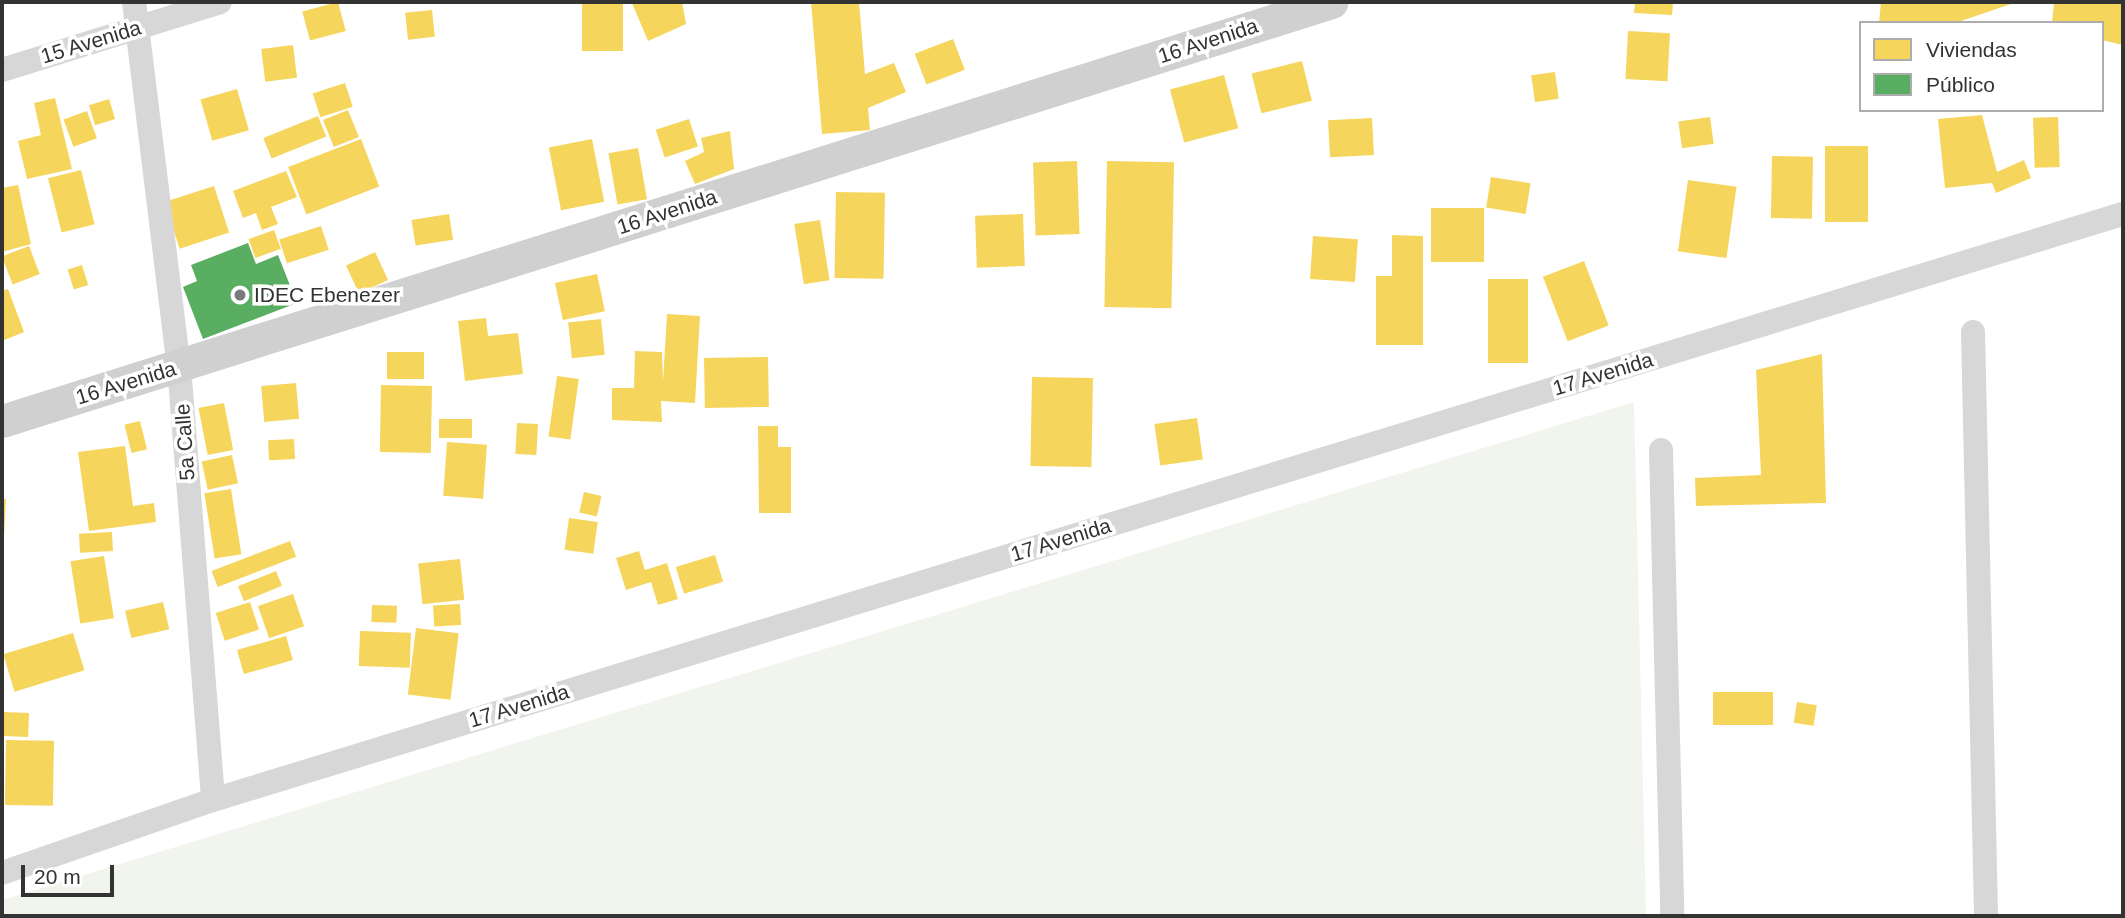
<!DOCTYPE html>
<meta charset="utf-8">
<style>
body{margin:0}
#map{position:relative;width:2125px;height:918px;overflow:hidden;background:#fff;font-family:Arial,sans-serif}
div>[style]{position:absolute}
.green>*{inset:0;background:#f1f5ed}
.homes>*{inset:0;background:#f6d55c;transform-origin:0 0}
.public>*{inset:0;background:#5aae61}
.minor>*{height:24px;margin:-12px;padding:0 12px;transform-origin:12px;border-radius:12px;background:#d7d7d7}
.secondary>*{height:33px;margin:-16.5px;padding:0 16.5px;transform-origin:16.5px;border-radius:16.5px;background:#d0d0d0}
.dots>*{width:19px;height:19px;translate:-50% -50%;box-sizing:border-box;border:4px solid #fff;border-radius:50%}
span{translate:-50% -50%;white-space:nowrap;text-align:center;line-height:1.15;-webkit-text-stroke:7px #fff;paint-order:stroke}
.street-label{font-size:21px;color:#333}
.poi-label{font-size:21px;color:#333}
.left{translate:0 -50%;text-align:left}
.frame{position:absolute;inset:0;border:4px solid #333;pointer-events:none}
.legend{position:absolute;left:1859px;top:21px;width:245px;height:91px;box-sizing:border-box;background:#fff;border:2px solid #adadad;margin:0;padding:9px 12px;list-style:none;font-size:21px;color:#333}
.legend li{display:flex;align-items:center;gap:14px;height:35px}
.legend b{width:35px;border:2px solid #adadad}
.scale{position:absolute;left:21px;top:865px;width:93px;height:32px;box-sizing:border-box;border:4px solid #333;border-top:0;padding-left:9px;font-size:21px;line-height:24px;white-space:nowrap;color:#333;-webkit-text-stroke:5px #fff;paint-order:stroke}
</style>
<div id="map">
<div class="green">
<i style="clip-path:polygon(1634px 402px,1646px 916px,2px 916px,2px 900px)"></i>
</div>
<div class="homes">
<i style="left:338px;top:2px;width:30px;height:37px;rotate:75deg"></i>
<i style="left:582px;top:2px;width:41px;height:49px"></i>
<i style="clip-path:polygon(682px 2px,686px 24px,648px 41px,632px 3px)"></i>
<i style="clip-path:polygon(811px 2px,859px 2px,865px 74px,894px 63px,906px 92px,868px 108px,870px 130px,822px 134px)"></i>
<i style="clip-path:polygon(1635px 2px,1673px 2px,1672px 15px,1634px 13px)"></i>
<i style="clip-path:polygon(1881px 2px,2017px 2px,1955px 23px,1879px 23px)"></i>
<i style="clip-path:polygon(2054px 2px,2123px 2px,2123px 45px,2102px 40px,2102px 23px,2052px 23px)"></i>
<i style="left:432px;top:10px;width:27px;height:27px;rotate:84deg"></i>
<i style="left:1628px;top:31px;width:42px;height:48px;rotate:3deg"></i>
<i style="left:953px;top:39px;width:33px;height:41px;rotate:69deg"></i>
<i style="left:293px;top:45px;width:33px;height:32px;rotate:83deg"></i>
<i style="left:1302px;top:61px;width:41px;height:52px;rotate:76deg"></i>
<i style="left:1555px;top:72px;width:27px;height:24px;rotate:82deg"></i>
<i style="left:1224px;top:75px;width:55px;height:56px;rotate:75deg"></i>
<i style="left:345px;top:83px;width:25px;height:34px;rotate:72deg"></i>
<i style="left:237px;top:89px;width:43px;height:38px;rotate:74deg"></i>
<i style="clip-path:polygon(55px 98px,72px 169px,27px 179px,18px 141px,41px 135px,34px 103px)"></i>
<i style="left:109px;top:99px;width:21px;height:21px;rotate:73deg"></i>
<i style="left:348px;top:110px;width:29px;height:27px;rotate:68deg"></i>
<i style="left:87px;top:111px;width:29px;height:25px;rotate:70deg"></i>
<i style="clip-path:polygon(1982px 115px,1997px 172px,2024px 160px,2031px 178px,1996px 193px,1992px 183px,1945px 188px,1938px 119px)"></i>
<i style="left:318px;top:116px;width:22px;height:59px;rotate:68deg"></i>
<i style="left:1710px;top:117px;width:27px;height:32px;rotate:82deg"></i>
<i style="left:2058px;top:117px;width:50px;height:25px;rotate:88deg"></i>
<i style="left:1372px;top:118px;width:37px;height:44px;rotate:87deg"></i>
<i style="left:689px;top:119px;width:29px;height:35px;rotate:72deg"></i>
<i style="clip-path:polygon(730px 131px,734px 169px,695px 184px,685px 161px,704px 152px,701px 138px)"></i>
<i style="left:361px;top:139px;width:51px;height:78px;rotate:69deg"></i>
<i style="left:592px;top:139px;width:64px;height:44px;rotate:79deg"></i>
<i style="left:1825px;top:146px;width:43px;height:76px"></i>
<i style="left:638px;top:148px;width:52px;height:30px;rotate:80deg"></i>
<i style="left:1772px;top:156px;width:41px;height:62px;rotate:1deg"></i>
<i style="left:1077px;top:161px;width:73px;height:44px;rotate:88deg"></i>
<i style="left:1107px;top:161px;width:67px;height:146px;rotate:1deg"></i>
<i style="left:81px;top:170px;width:56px;height:34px;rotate:76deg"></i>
<i style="clip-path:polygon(286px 171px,297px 197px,271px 207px,278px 224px,262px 230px,256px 213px,243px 218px,233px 191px)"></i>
<i style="left:1491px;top:177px;width:40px;height:31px;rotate:9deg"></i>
<i style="left:1688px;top:180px;width:49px;height:72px;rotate:8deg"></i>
<i style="clip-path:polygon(18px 185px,31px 244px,2px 252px,2px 188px)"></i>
<i style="left:214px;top:186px;width:49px;height:52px;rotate:72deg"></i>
<i style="left:836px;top:192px;width:49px;height:86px;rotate:1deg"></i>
<i style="left:1431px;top:208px;width:53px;height:54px"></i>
<i style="left:449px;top:214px;width:26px;height:38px;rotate:81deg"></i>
<i style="left:1023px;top:214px;width:52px;height:48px;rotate:88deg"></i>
<i style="left:820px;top:220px;width:61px;height:26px;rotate:81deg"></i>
<i style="left:321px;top:226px;width:25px;height:44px;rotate:72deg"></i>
<i style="left:274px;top:230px;width:20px;height:27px;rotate:70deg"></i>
<i style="clip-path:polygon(1392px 235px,1423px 236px,1423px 345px,1376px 345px,1376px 276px,1392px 276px)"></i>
<i style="left:1313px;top:236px;width:45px;height:43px;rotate:4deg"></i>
<i style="left:29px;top:246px;width:30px;height:29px;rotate:69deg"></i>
<i style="left:375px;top:252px;width:31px;height:32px;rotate:65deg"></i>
<i style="left:1584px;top:261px;width:69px;height:44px;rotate:69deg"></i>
<i style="left:82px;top:265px;width:21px;height:15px;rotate:73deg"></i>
<i style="left:597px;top:274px;width:38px;height:43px;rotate:78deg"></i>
<i style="left:1488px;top:279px;width:40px;height:84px"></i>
<i style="clip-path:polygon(8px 289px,24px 332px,2px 341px,2px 291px)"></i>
<i style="clip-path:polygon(667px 314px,700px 316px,695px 403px,661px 401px,662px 422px,612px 420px,612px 388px,634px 388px,635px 351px,662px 352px,663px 381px)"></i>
<i style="clip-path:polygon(486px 318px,488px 336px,518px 333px,523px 374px,465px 381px,458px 321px)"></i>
<i style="left:601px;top:319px;width:36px;height:33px;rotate:84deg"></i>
<i style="left:387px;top:352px;width:37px;height:27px"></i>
<i style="clip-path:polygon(1822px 354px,1826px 503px,1696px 506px,1695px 478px,1761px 475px,1756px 370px)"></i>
<i style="left:768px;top:357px;width:50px;height:64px;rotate:89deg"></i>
<i style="left:557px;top:376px;width:22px;height:61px;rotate:8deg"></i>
<i style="left:1032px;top:377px;width:61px;height:89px;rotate:1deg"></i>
<i style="left:296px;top:383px;width:36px;height:35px;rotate:85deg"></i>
<i style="left:381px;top:385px;width:51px;height:67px;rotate:1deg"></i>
<i style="left:224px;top:403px;width:48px;height:26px;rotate:79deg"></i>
<i style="left:1197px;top:418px;width:42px;height:43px;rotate:82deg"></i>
<i style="left:439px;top:419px;width:33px;height:19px"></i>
<i style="left:140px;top:421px;width:29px;height:16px;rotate:76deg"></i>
<i style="left:517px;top:423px;width:21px;height:31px;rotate:3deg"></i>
<i style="clip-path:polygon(758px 426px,778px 426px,778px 447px,791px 447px,791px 513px,759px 513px)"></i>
<i style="left:294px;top:439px;width:20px;height:26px;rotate:87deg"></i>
<i style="left:447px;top:442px;width:40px;height:54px;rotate:4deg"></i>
<i style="clip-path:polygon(125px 446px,133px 506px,154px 503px,156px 522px,89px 531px,78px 452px)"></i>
<i style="left:232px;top:455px;width:29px;height:31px;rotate:78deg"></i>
<i style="left:231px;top:489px;width:66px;height:27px;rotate:81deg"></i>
<i style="left:584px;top:492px;width:18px;height:21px;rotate:13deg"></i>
<i style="clip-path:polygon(2px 499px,6px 499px,4px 537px,2px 537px)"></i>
<i style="left:569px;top:518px;width:29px;height:32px;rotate:8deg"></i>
<i style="left:112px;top:532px;width:19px;height:33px;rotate:87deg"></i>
<i style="left:290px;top:541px;width:17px;height:84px;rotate:69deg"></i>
<i style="clip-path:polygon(639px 551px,645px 570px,667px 563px,678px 599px,658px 605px,651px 582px,626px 590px,616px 558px)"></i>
<i style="left:715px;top:555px;width:28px;height:41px;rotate:73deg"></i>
<i style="left:104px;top:556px;width:63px;height:34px;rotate:81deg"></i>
<i style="left:460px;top:559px;width:41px;height:42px;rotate:84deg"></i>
<i style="left:276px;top:571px;width:16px;height:41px;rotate:68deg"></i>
<i style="left:293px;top:594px;width:34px;height:37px;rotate:71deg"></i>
<i style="left:163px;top:602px;width:28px;height:39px;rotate:77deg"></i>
<i style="left:250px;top:602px;width:29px;height:36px;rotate:72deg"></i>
<i style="left:460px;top:604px;width:21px;height:27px;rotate:87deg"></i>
<i style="left:372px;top:605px;width:25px;height:17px;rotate:2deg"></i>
<i style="left:416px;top:628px;width:43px;height:67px;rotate:7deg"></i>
<i style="left:360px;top:631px;width:51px;height:35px;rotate:2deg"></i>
<i style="left:73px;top:633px;width:39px;height:73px;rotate:73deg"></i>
<i style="left:286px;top:636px;width:25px;height:51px;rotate:74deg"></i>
<i style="left:1713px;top:692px;width:60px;height:33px"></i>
<i style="left:1797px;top:702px;width:20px;height:21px;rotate:9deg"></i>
<i style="left:3px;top:712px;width:26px;height:24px;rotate:2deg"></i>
<i style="left:6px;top:740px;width:48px;height:65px;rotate:1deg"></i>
</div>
<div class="public">
<i style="clip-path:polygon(248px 243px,256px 264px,278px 255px,297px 303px,203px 339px,183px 287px,197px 281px,191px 265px)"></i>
</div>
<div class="minor">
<i style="left:134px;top:2px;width:367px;rotate:83deg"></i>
<i style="left:179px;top:366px;width:435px;rotate:85.5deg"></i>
<i style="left:2px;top:70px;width:228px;rotate:-17.3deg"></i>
<i style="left:1973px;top:332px;width:584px;rotate:88.72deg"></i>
<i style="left:1661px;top:450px;width:466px;rotate:88.6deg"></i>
<i style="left:2px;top:873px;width:223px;rotate:-19.1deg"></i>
<i style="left:213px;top:800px;width:1998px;rotate:-17.06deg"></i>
</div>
<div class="secondary">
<i style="left:2px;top:421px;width:1394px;rotate:-17.49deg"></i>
</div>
<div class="dots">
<i style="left:240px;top:295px;background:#7a7a7a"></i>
</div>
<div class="street-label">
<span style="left:1208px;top:41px;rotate:-18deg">16 Avenida</span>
<span style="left:91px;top:42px;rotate:-17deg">15 Avenida</span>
<span style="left:667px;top:212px;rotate:-18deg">16 Avenida</span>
<span style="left:1603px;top:374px;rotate:-17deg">17 Avenida</span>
<span style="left:126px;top:383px;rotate:-17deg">16 Avenida</span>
<span style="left:185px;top:442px;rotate:-94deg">5a Calle</span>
<span style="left:1061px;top:540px;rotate:-17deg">17 Avenida</span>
<span style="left:519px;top:706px;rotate:-17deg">17 Avenida</span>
</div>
<div class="poi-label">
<span class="left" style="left:254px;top:295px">IDEC Ebenezer</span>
</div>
<div class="frame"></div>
<ul class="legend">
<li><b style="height:19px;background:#f6d55c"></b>Viviendas</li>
<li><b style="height:19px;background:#5aae61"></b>Público</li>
</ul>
<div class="scale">20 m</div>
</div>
